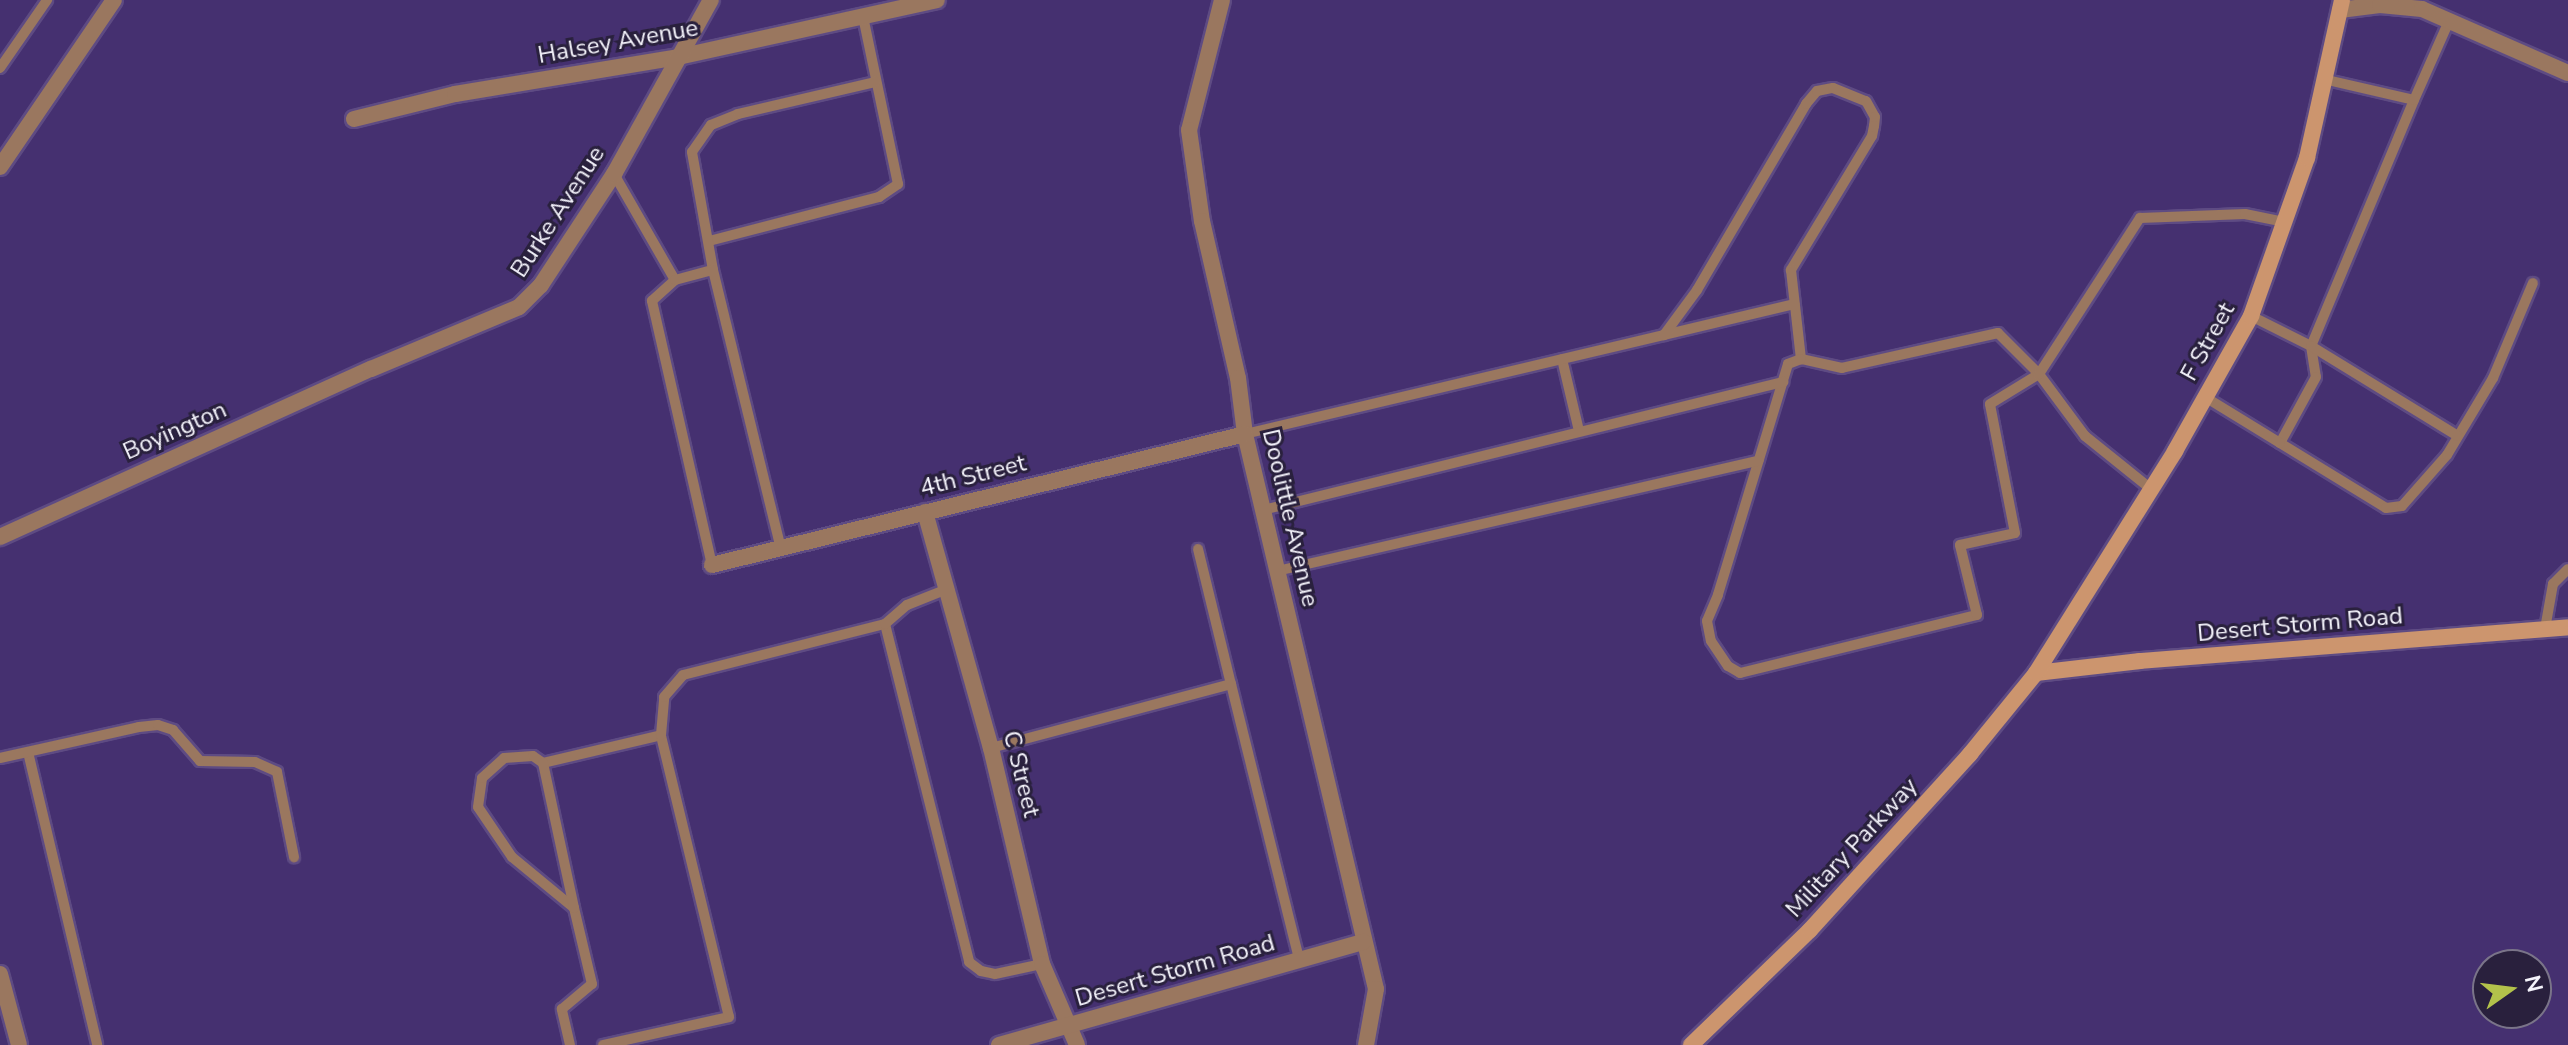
<!DOCTYPE html>
<style>
body{margin:0}
#map{position:relative;width:2568px;height:1045px;overflow:hidden;background:#453070;font-family:"Nunito Sans",sans-serif}
div>[style]{position:absolute}
.roads{filter:drop-shadow(2px 0 #5e4b83) drop-shadow(-2px 0 #5e4b83) drop-shadow(0 2px #5e4b83) drop-shadow(0 -2px #5e4b83)}
.lane>*{height:10px;margin:-5px;padding:0 5px;transform-origin:5px;border-radius:5px;background:#9a775f}
.street>*{height:16px;margin:-8px;padding:0 8px;transform-origin:8px;border-radius:8px;background:#9a775f}
.secondary>*{height:16px;margin:-8px;padding:0 8px;transform-origin:8px;border-radius:8px;background:#cc956e}
span{translate:-50% -50%;white-space:nowrap;text-align:center;line-height:1.15;-webkit-text-stroke:6px #29203d;paint-order:stroke}
.street-label{font-size:24px;color:#f4f3fb}
.north{position:absolute;left:2472px;top:949px;width:80px;height:80px;box-sizing:border-box;background:#29203d;border:2px solid #7a7489;border-radius:50%;rotate:76deg;font-size:22px;font-weight:700;line-height:32px;text-align:center;color:#f4f3fb}
.north::after{content:'';display:block;margin:auto;width:28px;height:36px;background:#b3c24b;clip-path:polygon(50% 0,100% 100%,50% 72%,0 100%)}
</style>
<div id="map">
<div class="roads">
<div class="lane">
<i style="left:0;top:68px;width:83px;rotate:-55.3deg"></i>
<i style="left:2323px;top:79px;width:93px;rotate:13deg"></i>
<i style="left:2414px;top:100px;width:267px;rotate:112.7deg"></i>
<i style="left:2311px;top:346px;width:31px;rotate:81deg"></i>
<i style="left:2316px;top:377px;width:75px;rotate:118.6deg"></i>
<i style="left:2280px;top:443px;width:124px;rotate:31.5deg"></i>
<i style="left:2386px;top:508px;width:16px;rotate:-7deg"></i>
<i style="left:2402px;top:506px;width:68px;rotate:-48.6deg"></i>
<i style="left:2447px;top:455px;width:90px;rotate:-59.1deg"></i>
<i style="left:2493px;top:378px;width:103px;rotate:-67.2deg"></i>
<i style="left:2414px;top:100px;width:86px;rotate:-66.1deg"></i>
<i style="left:614px;top:174px;width:122px;rotate:60.1deg"></i>
<i style="left:675px;top:280px;width:31px;rotate:138deg"></i>
<i style="left:652px;top:301px;width:271px;rotate:77.2deg"></i>
<i style="left:709px;top:241px;width:176px;rotate:-14.5deg"></i>
<i style="left:879px;top:197px;width:23px;rotate:-34deg"></i>
<i style="left:898px;top:184px;width:171px;rotate:-101.8deg"></i>
<i style="left:713px;top:270px;width:120px;rotate:-100.1deg"></i>
<i style="left:692px;top:152px;width:33px;rotate:-55deg"></i>
<i style="left:711px;top:125px;width:29px;rotate:-22deg"></i>
<i style="left:738px;top:114px;width:141px;rotate:-13.1deg"></i>
<i style="left:675px;top:280px;width:39px;rotate:-15deg"></i>
<i style="left:713px;top:270px;width:286px;rotate:76.3deg"></i>
<i style="left:2251px;top:316px;width:67px;rotate:26.6deg"></i>
<i style="left:2311px;top:346px;width:172px;rotate:31.5deg"></i>
<i style="left:1664px;top:335px;width:134px;rotate:-13.4deg"></i>
<i style="left:1562px;top:359px;width:74px;rotate:76.7deg"></i>
<i style="left:2205px;top:397px;width:88px;rotate:31.5deg"></i>
<i style="left:1245px;top:434px;width:431px;rotate:-13.3deg"></i>
<i style="left:1664px;top:335px;width:56px;rotate:-53.7deg"></i>
<i style="left:1697px;top:290px;width:216px;rotate:-59.6deg"></i>
<i style="left:1806px;top:104px;width:17px;rotate:-50deg"></i>
<i style="left:1817px;top:91px;width:16px;rotate:-11deg"></i>
<i style="left:1833px;top:88px;width:35px;rotate:22deg"></i>
<i style="left:1866px;top:101px;width:18px;rotate:61deg"></i>
<i style="left:1875px;top:117px;width:9px;rotate:96deg"></i>
<i style="left:1874px;top:126px;width:10px;rotate:101deg"></i>
<i style="left:1872px;top:136px;width:157px;rotate:121.2deg"></i>
<i style="left:1791px;top:270px;width:90px;rotate:83.6deg"></i>
<i style="left:2151px;top:489px;width:85px;rotate:-141.2deg"></i>
<i style="left:2085px;top:436px;width:77px;rotate:-126.6deg"></i>
<i style="left:2039px;top:374px;width:58px;rotate:-135deg"></i>
<i style="left:1998px;top:333px;width:160px;rotate:167.4deg"></i>
<i style="left:1842px;top:368px;width:42px;rotate:-167.6deg"></i>
<i style="left:1801px;top:359px;width:14px;rotate:159deg"></i>
<i style="left:1788px;top:364px;width:241px;rotate:106.9deg"></i>
<i style="left:1718px;top:595px;width:28px;rotate:113deg"></i>
<i style="left:1707px;top:621px;width:20px;rotate:79deg"></i>
<i style="left:1711px;top:641px;width:30px;rotate:56deg"></i>
<i style="left:1728px;top:666px;width:14px;rotate:30deg"></i>
<i style="left:1740px;top:673px;width:244px;rotate:-13.8deg"></i>
<i style="left:1977px;top:615px;width:72px;rotate:-103.7deg"></i>
<i style="left:1960px;top:545px;width:56px;rotate:-12.3deg"></i>
<i style="left:2015px;top:533px;width:131px;rotate:-101deg"></i>
<i style="left:1990px;top:404px;width:57px;rotate:-31.5deg"></i>
<i style="left:2039px;top:374px;width:186px;rotate:-57.1deg"></i>
<i style="left:2140px;top:218px;width:105px;rotate:-2.2deg"></i>
<i style="left:2245px;top:214px;width:41px;rotate:11.3deg"></i>
<i style="left:1263px;top:510px;width:536px;rotate:-13.83deg"></i>
<i style="left:1198px;top:549px;width:139px;rotate:76.3deg"></i>
<i style="left:1277px;top:571px;width:494px;rotate:-12.9deg"></i>
<i style="left:885px;top:624px;width:348px;rotate:76deg"></i>
<i style="left:969px;top:962px;width:15px;rotate:37deg"></i>
<i style="left:981px;top:971px;width:14px;rotate:12deg"></i>
<i style="left:995px;top:974px;width:48px;rotate:-12deg"></i>
<i style="left:2545px;top:629px;width:46px;rotate:-79.9deg"></i>
<i style="left:2553px;top:584px;width:21px;rotate:-45deg"></i>
<i style="left:991px;top:748px;width:248px;rotate:-14.9deg"></i>
<i style="left:1231px;top:684px;width:283px;rotate:76.1deg"></i>
<i style="left:28px;top:752px;width:301px;rotate:76.7deg"></i>
<i style="left:0;top:758px;width:142px;rotate:-12.6deg"></i>
<i style="left:139px;top:727px;width:19px;rotate:-6deg"></i>
<i style="left:158px;top:725px;width:16px;rotate:18deg"></i>
<i style="left:173px;top:730px;width:41px;rotate:48.9deg"></i>
<i style="left:200px;top:761px;width:55px;rotate:1deg"></i>
<i style="left:255px;top:762px;width:24px;rotate:24deg"></i>
<i style="left:277px;top:772px;width:87px;rotate:78.7deg"></i>
<i style="left:543px;top:763px;width:121px;rotate:-13.3deg"></i>
<i style="left:570px;top:1045px;width:37px;rotate:-103deg"></i>
<i style="left:562px;top:1009px;width:39px;rotate:-40deg"></i>
<i style="left:592px;top:984px;width:78px;rotate:-103.3deg"></i>
<i style="left:574px;top:908px;width:80px;rotate:-140.6deg"></i>
<i style="left:512px;top:857px;width:60px;rotate:-124.2deg"></i>
<i style="left:478px;top:807px;width:29px;rotate:-82deg"></i>
<i style="left:482px;top:778px;width:30px;rotate:-42deg"></i>
<i style="left:504px;top:758px;width:29px;rotate:-4deg"></i>
<i style="left:533px;top:756px;width:12px;rotate:35deg"></i>
<i style="left:543px;top:763px;width:148px;rotate:77.9deg"></i>
<i style="left:603px;top:1045px;width:129px;rotate:-12.5deg"></i>
<i style="left:729px;top:1017px;width:290px;rotate:-103.6deg"></i>
<i style="left:661px;top:735px;width:38px;rotate:-85deg"></i>
<i style="left:664px;top:697px;width:29px;rotate:-49deg"></i>
<i style="left:683px;top:675px;width:208px;rotate:-14.2deg"></i>
<i style="left:885px;top:624px;width:29px;rotate:-41deg"></i>
<i style="left:907px;top:605px;width:43px;rotate:-21.8deg"></i>
</div>
<div class="street">
<i style="left:1222px;top:0;width:134px;rotate:104.2deg"></i>
<i style="left:1189px;top:130px;width:92px;rotate:81.9deg"></i>
<i style="left:1202px;top:221px;width:161px;rotate:77.1deg"></i>
<i style="left:1238px;top:378px;width:56px;rotate:82.9deg"></i>
<i style="left:1245px;top:434px;width:570px;rotate:76.72deg"></i>
<i style="left:1376px;top:989px;width:57px;rotate:100.1deg"></i>
<i style="left:2340px;top:10px;width:40px;rotate:-7.1deg"></i>
<i style="left:2380px;top:5px;width:42px;rotate:5.4deg"></i>
<i style="left:2422px;top:9px;width:159px;rotate:23.7deg"></i>
<i style="left:354px;top:119px;width:104px;rotate:-13.9deg"></i>
<i style="left:455px;top:94px;width:226px;rotate:-9.4deg"></i>
<i style="left:678px;top:57px;width:265px;rotate:-12.4deg"></i>
<i style="left:0;top:167px;width:202px;rotate:-55.7deg"></i>
<i style="left:925px;top:512px;width:245px;rotate:74.4deg"></i>
<i style="left:991px;top:748px;width:222px;rotate:76.7deg"></i>
<i style="left:1042px;top:964px;width:88px;rotate:66.6deg"></i>
<i style="left:0;top:537px;width:407px;rotate:-24.4deg"></i>
<i style="left:371px;top:369px;width:160px;rotate:-22.7deg"></i>
<i style="left:519px;top:307px;width:31px;rotate:-45deg"></i>
<i style="left:541px;top:285px;width:133px;rotate:-56.7deg"></i>
<i style="left:614px;top:174px;width:199px;rotate:-60.9deg"></i>
<i style="left:712px;top:565px;width:549px;rotate:-13.81deg"></i>
<i style="left:0;top:974px;width:73px;rotate:75deg"></i>
<i style="left:999px;top:1045px;width:379px;rotate:-15.8deg"></i>
</div>
<div class="secondary">
<i style="left:2036px;top:673px;width:105px;rotate:-6.6deg"></i>
<i style="left:2140px;top:661px;width:429px;rotate:-4.5deg"></i>
<i style="left:1691px;top:1045px;width:165px;rotate:-44deg"></i>
<i style="left:1810px;top:930px;width:238px;rotate:-47.7deg"></i>
<i style="left:1970px;top:754px;width:104px;rotate:-50.8deg"></i>
<i style="left:2036px;top:673px;width:262px;rotate:-57.9deg"></i>
<i style="left:2175px;top:451px;width:155px;rotate:-60.6deg"></i>
<i style="left:2251px;top:316px;width:168px;rotate:-70.5deg"></i>
<i style="left:2307px;top:158px;width:162px;rotate:-77.5deg"></i>
</div>
</div>
<div class="street-label">
<span style="left:618px;top:42px;rotate:-10deg">Halsey Avenue</span>
<span style="left:558px;top:212px;rotate:-57deg">Burke Avenue</span>
<span style="left:2208px;top:342px;rotate:-61deg">F Street</span>
<span style="left:175px;top:431px;rotate:-24deg">Boyington</span>
<span style="left:973px;top:476px;rotate:-14deg">4th Street</span>
<span style="left:1290px;top:518px;rotate:77deg">Doolittle Avenue</span>
<span style="left:2300px;top:625px;rotate:-5deg">Desert Storm Road</span>
<span style="left:1021px;top:774px;rotate:76deg">C Street</span>
<span style="left:1852px;top:848px;rotate:-47deg">Military Parkway</span>
<span style="left:1175px;top:971px;rotate:-16deg">Desert Storm Road</span>
</div>
<div class="north">N</div>
</div>
